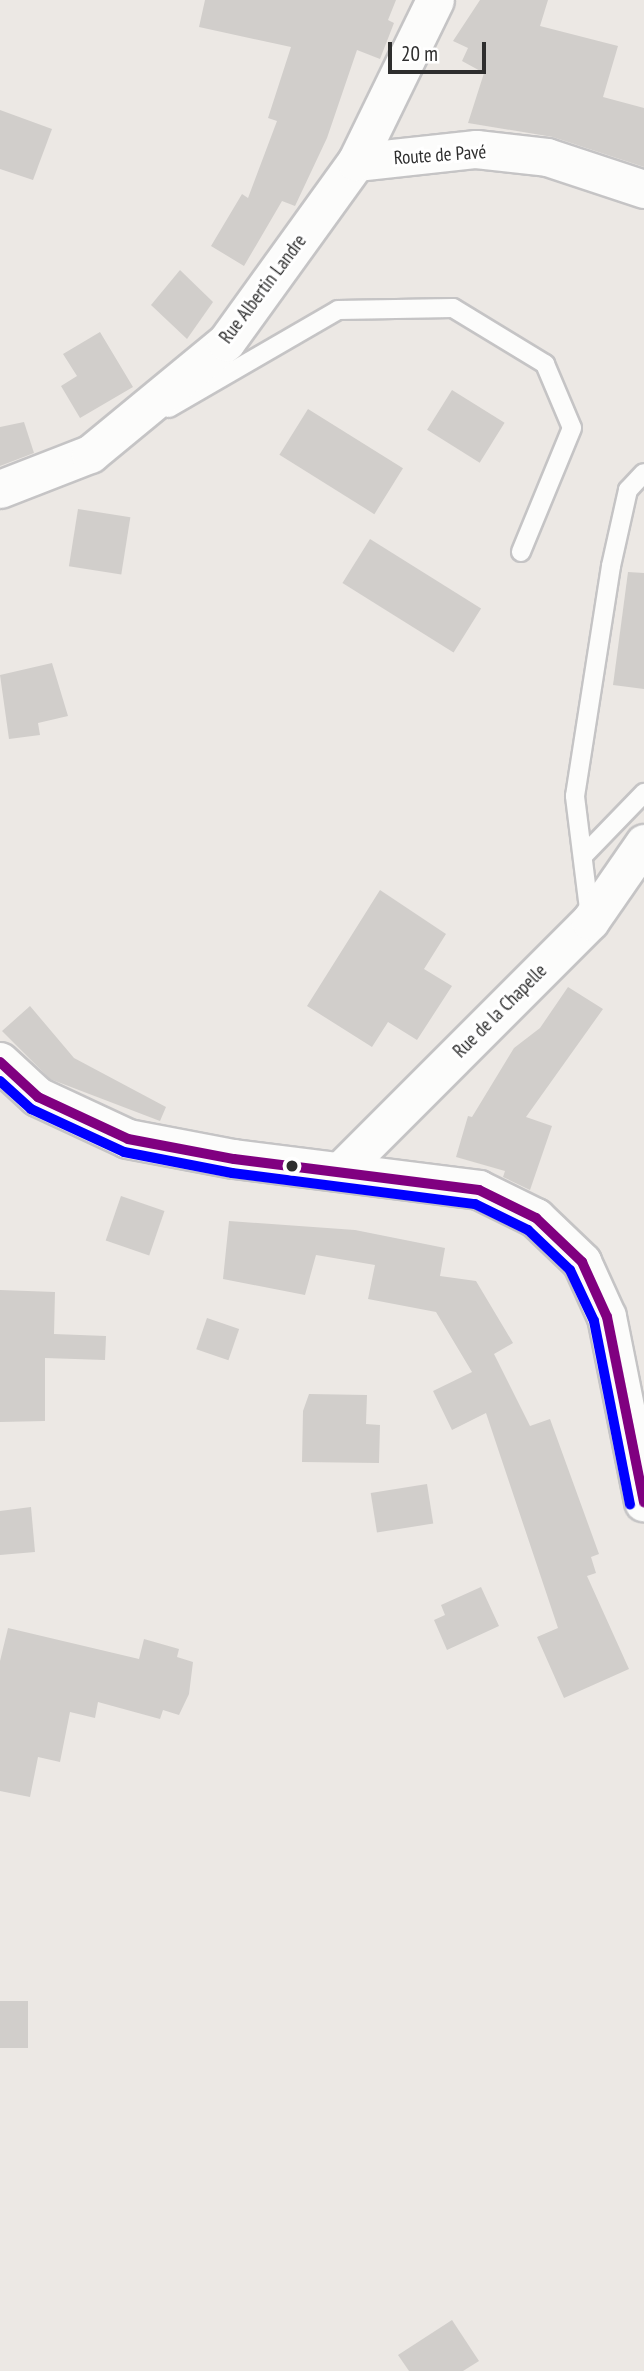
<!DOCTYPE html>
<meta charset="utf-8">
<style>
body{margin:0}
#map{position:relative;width:644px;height:2371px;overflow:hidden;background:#ece8e4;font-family:"PT Sans Narrow",sans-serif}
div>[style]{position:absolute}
.building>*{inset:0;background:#d1cecb;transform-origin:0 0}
.roads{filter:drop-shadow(2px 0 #c5c4c5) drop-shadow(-2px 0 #c5c4c5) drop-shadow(0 2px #c5c4c5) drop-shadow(0 -2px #c5c4c5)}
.service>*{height:18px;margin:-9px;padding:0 9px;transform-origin:9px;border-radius:9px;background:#fcfcfb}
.minor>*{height:37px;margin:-18.5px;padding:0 18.5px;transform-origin:18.5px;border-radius:18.5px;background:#fcfcfb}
.secondary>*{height:38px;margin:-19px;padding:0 19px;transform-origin:19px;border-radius:19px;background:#fcfcfb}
.bus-1>*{height:10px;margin:-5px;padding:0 5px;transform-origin:5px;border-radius:5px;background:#800080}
.bus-2>*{height:10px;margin:-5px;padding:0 5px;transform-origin:5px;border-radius:5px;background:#00f}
.dots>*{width:19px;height:19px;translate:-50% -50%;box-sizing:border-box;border:4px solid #fff;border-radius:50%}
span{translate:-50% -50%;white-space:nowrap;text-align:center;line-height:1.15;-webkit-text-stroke:6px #fff;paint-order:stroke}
.street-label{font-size:19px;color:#2e2e2e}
.scale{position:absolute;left:388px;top:42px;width:98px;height:32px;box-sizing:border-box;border:4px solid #2e2e2e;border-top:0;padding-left:9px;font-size:21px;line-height:24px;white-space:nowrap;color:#2e2e2e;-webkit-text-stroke:5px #fff;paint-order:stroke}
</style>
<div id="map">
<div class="building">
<i style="clip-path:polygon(205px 0,396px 0,388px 20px,394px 23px,380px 59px,357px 50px,327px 138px,295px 206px,282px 201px,244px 266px,211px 246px,242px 194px,248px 198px,277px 121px,268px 118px,291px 47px,199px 27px)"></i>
<i style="clip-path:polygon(480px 0,548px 0,540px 26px,618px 46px,603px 97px,644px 108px,644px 167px,553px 137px,468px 123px,484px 73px,462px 61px,468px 48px,453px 41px)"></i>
<i style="clip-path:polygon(0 110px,52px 129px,33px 180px,0 169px)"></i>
<i style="clip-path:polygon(180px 270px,213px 302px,187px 339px,151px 305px)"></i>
<i style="clip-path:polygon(100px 332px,133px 387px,80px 418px,61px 386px,77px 376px,63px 354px)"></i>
<i style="left:452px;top:390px;width:62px;height:47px;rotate:32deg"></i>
<i style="left:308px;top:409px;width:112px;height:54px;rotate:32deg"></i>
<i style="clip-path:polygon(24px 422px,34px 453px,0 466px,0 427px)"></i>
<i style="left:78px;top:509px;width:53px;height:58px;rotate:9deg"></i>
<i style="left:370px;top:539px;width:131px;height:52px;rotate:32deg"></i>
<i style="clip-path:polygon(628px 572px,644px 573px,644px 689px,613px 685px)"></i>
<i style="clip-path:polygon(52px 663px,68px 716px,38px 723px,40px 735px,9px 739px,0 675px)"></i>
<i style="clip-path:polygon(380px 890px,446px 934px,424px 969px,452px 986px,417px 1040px,388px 1022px,372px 1047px,307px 1006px)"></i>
<i style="clip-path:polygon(568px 987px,603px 1009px,526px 1117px,552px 1126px,530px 1190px,503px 1177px,505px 1171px,456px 1157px,468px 1116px,472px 1117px,514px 1048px,540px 1028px)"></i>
<i style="clip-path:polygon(30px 1006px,74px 1058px,166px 1107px,160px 1121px,50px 1079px,2px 1031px)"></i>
<i style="left:121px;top:1196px;width:46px;height:47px;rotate:19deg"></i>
<i style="clip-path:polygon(229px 1221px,355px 1230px,445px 1248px,440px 1276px,476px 1281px,513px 1343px,494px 1354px,530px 1426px,550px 1419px,599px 1554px,591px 1557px,596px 1573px,587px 1576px,629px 1669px,564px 1698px,537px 1637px,558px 1628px,486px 1413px,452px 1430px,433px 1391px,472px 1372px,436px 1312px,368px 1299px,375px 1265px,316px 1255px,305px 1295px,223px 1279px)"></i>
<i style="clip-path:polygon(0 1290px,55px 1292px,54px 1334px,106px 1336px,105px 1360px,45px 1358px,45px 1421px,0 1422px)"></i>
<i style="left:207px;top:1318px;width:34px;height:33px;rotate:19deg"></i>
<i style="clip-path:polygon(309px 1394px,367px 1395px,366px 1424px,380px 1425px,379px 1463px,302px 1462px,303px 1411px)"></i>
<i style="left:427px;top:1484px;width:40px;height:57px;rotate:81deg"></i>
<i style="clip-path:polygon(31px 1507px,35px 1552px,0 1555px,0 1511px)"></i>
<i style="clip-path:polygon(481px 1587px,499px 1626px,447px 1650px,434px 1620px,445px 1615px,441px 1605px)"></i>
<i style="clip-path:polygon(8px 1628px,139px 1659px,144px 1639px,179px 1649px,177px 1657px,193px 1662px,189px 1694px,179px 1715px,163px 1710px,160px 1719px,98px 1702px,95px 1718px,70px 1712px,60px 1762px,38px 1757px,30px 1797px,0 1791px,0 1661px)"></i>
<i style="left:0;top:2001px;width:28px;height:47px"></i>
<i style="clip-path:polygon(452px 2320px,479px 2361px,463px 2371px,409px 2371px,398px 2355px)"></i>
</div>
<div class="roads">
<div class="service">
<i style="left:169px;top:408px;width:195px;rotate:-30.1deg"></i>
<i style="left:338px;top:310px;width:115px;rotate:-1deg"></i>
<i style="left:453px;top:308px;width:108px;rotate:31.3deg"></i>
<i style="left:545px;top:364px;width:69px;rotate:67.1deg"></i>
<i style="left:572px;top:428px;width:134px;rotate:112.4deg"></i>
<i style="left:583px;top:856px;width:88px;rotate:-45.9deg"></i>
<i style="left:590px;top:917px;width:122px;rotate:-97.1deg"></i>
<i style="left:575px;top:796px;width:233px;rotate:-81.1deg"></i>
<i style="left:611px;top:566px;width:78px;rotate:-77.4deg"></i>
<i style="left:628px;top:490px;width:23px;rotate:-47deg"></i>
</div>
<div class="minor">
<i style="left:356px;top:162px;width:121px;rotate:-6.2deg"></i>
<i style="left:476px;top:149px;width:71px;rotate:6.4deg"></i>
<i style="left:547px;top:157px;width:102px;rotate:18.3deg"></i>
<i style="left:0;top:489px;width:97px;rotate:-21.3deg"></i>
<i style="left:90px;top:454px;width:176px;rotate:-39.5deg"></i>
<i style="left:226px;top:342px;width:222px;rotate:-54.2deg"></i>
<i style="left:356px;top:162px;width:180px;rotate:-64deg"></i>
<i style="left:343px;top:1168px;width:349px;rotate:-45deg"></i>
<i style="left:590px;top:921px;width:95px;rotate:-55.3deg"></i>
</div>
<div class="secondary">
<i style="left:0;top:1062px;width:52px;rotate:42.6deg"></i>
<i style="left:38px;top:1097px;width:99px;rotate:25deg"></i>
<i style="left:128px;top:1139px;width:108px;rotate:10.7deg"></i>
<i style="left:234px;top:1159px;width:247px;rotate:7.2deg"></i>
<i style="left:479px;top:1190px;width:64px;rotate:26.2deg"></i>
<i style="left:536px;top:1218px;width:64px;rotate:43.7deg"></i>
<i style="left:582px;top:1262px;width:60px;rotate:65.6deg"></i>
<i style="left:607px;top:1317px;width:189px;rotate:78.7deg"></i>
</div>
</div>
<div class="bus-1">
<i style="left:0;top:1062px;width:52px;rotate:42.6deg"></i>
<i style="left:38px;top:1097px;width:99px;rotate:25deg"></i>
<i style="left:128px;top:1139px;width:108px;rotate:10.7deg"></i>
<i style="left:234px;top:1159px;width:247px;rotate:7.2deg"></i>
<i style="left:479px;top:1190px;width:64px;rotate:26.2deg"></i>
<i style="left:536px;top:1218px;width:64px;rotate:43.7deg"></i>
<i style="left:582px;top:1262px;width:60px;rotate:65.6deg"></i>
<i style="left:607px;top:1317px;width:189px;rotate:78.7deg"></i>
</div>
<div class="bus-2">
<i style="left:0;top:1081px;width:42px;rotate:42.1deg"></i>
<i style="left:31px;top:1109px;width:102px;rotate:24.8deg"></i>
<i style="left:124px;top:1152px;width:110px;rotate:11deg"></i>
<i style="left:232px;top:1173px;width:245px;rotate:7.3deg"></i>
<i style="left:475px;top:1204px;width:59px;rotate:26.1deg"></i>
<i style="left:528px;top:1230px;width:58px;rotate:43.6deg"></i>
<i style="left:570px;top:1270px;width:56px;rotate:64.8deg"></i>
<i style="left:594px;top:1321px;width:187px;rotate:78.9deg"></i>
</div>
<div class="dots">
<i style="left:292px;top:1166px;background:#2e2e2e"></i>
</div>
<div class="street-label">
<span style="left:440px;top:155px;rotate:-4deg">Route de Pavé</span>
<span style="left:263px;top:289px;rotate:-53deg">Rue Albertin Landre</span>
<span style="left:500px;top:1011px;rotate:-45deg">Rue de la Chapelle</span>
</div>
<div class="scale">20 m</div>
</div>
